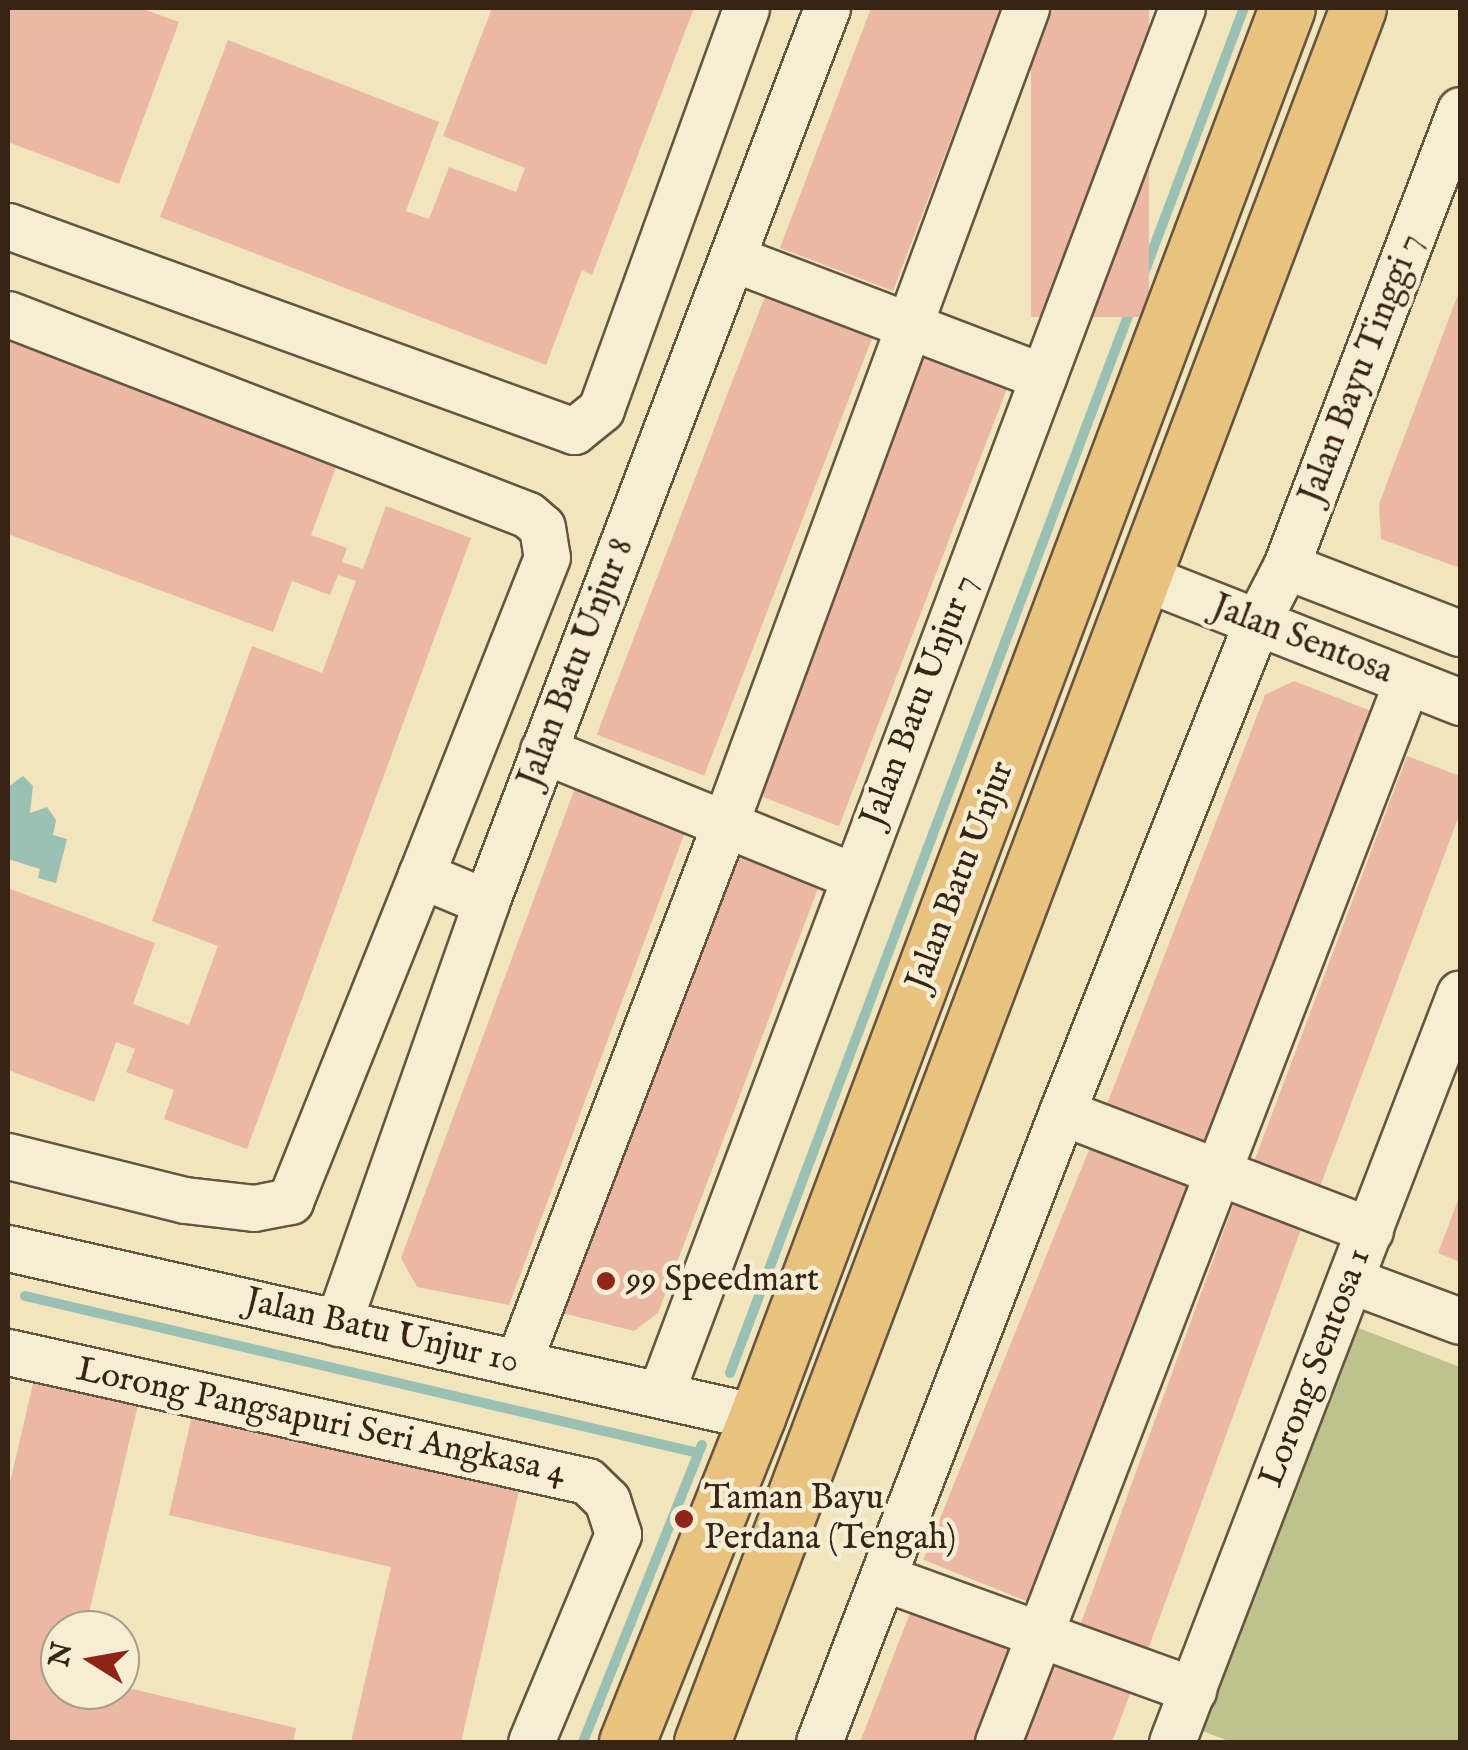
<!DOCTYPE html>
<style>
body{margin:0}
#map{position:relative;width:1468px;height:1750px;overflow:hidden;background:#f0e5bd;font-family:"IM FELL English",serif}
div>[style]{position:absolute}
.green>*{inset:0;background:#bec38e}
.water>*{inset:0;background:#9abfb3}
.stream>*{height:10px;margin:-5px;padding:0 5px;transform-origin:5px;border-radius:5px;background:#9abfb3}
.building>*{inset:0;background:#ebb8a3;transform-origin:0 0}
.roads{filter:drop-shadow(2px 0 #65543e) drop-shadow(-2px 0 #65543e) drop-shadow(0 2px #65543e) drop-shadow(0 -2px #65543e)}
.minor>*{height:45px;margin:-22.5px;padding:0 22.5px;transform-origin:22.5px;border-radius:22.5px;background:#f5eed4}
.major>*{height:55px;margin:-27.5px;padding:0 27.5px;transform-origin:27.5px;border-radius:27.5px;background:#e8c27e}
.dots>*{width:28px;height:28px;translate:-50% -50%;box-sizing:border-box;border:5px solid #f5eed4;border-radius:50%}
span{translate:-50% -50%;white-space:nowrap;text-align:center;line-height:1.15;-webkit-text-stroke:9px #f5eed4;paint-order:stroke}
.street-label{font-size:35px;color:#372413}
.poi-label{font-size:35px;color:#372413}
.left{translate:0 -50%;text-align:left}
.frame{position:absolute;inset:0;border:10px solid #372413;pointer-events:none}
.north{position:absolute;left:40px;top:1610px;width:100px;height:100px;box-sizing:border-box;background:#f5eed4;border:2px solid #a99d87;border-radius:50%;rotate:281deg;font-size:28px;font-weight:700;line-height:40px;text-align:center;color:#372413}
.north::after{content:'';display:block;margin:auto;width:35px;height:45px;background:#8f2418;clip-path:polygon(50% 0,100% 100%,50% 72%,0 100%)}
</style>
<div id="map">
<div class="green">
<i style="clip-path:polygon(1348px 1324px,1460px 1367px,1460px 1742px,1231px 1742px,1192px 1727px)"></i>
</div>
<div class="water">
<i style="clip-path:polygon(23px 776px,33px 786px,30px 813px,47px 807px,56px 820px,53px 835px,67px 839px,56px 883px,38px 878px,40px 869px,8px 859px,8px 787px)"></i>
</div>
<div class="stream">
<i style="left:25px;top:1296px;width:691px;rotate:13.13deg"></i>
<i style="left:730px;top:1373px;width:1459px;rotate:-69.37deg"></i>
<i style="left:583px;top:1742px;width:320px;rotate:-68.2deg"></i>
</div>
<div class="building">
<i style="clip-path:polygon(8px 8px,140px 8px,179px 22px,119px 184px,8px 142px)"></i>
<i style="clip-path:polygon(492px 8px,694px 8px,592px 275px,582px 270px,546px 365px,160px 217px,228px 40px,439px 122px,406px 211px,429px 219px,449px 167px,516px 192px,525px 168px,443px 136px)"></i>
<i style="clip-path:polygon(871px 8px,1001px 8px,893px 291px,780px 248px)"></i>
<i style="left:1031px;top:8px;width:118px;height:309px"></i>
<i style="left:772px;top:278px;width:115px;height:489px;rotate:21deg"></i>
<i style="clip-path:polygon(1460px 289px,1460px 568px,1381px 539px,1379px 504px)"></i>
<i style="left:911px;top:329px;width:111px;height:490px;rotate:21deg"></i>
<i style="clip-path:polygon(8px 340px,338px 462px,311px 535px,347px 548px,342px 562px,363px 569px,386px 506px,471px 538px,247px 1149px,164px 1119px,174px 1090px,126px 1072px,135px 1049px,116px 1042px,94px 1102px,8px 1070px,8px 888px,155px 943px,133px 1004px,189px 1025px,218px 946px,152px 921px,252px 646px,322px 673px,356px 581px,338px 575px,330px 595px,292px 581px,273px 632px,8px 534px)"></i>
<i style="clip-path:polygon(1294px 681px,1384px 716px,1218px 1147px,1107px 1104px,1265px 695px)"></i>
<i style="clip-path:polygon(1407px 756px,1460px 776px,1460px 813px,1318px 1192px,1252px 1167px)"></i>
<i style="clip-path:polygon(583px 766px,694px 808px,509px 1305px,417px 1287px,401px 1258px)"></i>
<i style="clip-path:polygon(723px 819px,829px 859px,658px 1313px,634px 1331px,542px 1308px)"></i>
<i style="left:1095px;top:1135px;width:117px;height:458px;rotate:22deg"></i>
<i style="left:1239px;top:1189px;width:72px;height:467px;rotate:20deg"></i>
<i style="clip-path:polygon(1460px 1195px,1460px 1262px,1438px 1253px)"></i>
<i style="clip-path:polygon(36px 1371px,140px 1396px,85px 1630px,60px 1630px,60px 1690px,120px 1686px,296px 1728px,293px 1742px,8px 1742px,8px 1491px)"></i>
<i style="clip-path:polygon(194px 1407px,521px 1482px,461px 1742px,351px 1742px,391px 1567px,169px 1515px)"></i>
<i style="clip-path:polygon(917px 1595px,1029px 1638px,989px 1742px,860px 1742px)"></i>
<i style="clip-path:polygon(1059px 1649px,1136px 1678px,1112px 1742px,1024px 1742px)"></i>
</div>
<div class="roads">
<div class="minor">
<i style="left:8px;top:226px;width:602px;rotate:19.91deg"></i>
<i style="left:574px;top:431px;width:35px;rotate:-39deg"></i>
<i style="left:601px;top:409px;width:426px;rotate:-70.1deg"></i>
<i style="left:732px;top:258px;width:333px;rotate:20.9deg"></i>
<i style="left:8px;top:314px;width:557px;rotate:21.13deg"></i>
<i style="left:528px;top:515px;width:18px;rotate:41deg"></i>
<i style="left:542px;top:527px;width:30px;rotate:81deg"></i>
<i style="left:547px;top:557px;width:342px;rotate:111.6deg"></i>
<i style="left:1286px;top:566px;width:186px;rotate:21.1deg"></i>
<i style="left:1143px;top:577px;width:341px;rotate:21.5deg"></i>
<i style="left:543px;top:750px;width:336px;rotate:22.1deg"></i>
<i style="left:1062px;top:1112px;width:330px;rotate:21deg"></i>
<i style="left:8px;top:1156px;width:182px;rotate:14deg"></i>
<i style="left:185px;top:1200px;width:69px;rotate:6.6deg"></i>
<i style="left:254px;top:1208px;width:37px;rotate:-11deg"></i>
<i style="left:290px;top:1201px;width:351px;rotate:-68.1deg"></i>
<i style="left:421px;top:875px;width:70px;rotate:22.6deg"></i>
<i style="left:8px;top:1248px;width:768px;rotate:12.71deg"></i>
<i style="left:1350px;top:1280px;width:117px;rotate:20.4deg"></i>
<i style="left:338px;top:1323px;width:446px;rotate:-70.6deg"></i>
<i style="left:486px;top:902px;width:957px;rotate:-69.12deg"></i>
<i style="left:8px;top:1352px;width:593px;rotate:12.56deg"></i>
<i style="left:587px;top:1481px;width:28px;rotate:44deg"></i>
<i style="left:607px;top:1500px;width:36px;rotate:72deg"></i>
<i style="left:618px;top:1534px;width:225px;rotate:112.7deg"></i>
<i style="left:518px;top:1363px;width:577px;rotate:-68.99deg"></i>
<i style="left:725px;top:824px;width:870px;rotate:-69.75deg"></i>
<i style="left:660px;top:1395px;width:1482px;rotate:-69.38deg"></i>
<i style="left:884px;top:1578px;width:329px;rotate:19.9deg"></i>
<i style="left:819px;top:1742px;width:675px;rotate:-68.91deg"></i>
<i style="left:1062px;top:1112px;width:525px;rotate:-68.32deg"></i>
<i style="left:1256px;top:624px;width:65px;rotate:-62.7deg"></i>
<i style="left:1286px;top:566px;width:488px;rotate:-69.1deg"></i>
<i style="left:998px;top:1742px;width:1137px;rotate:-68.92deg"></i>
<i style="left:1172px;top:1742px;width:802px;rotate:-68.97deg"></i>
</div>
<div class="major">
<i style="left:627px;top:1742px;width:350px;rotate:-68.2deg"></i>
<i style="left:757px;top:1417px;width:1505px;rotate:-69.39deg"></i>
<i style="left:702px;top:1742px;width:1854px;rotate:-69.28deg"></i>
</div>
</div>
<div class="dots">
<i style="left:606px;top:1281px;background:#8f2418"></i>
<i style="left:684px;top:1519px;background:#8f2418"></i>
</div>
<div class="street-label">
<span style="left:1362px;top:369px;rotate:-69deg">Jalan Bayu Tinggi 7</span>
<span style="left:1302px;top:640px;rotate:21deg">Jalan Sentosa</span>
<span style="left:577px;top:663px;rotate:-69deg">Jalan Batu Unjur 8</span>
<span style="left:920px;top:701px;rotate:-69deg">Jalan Batu Unjur 7</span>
<span style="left:961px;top:876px;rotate:-69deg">Jalan Batu Unjur</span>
<span style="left:382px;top:1332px;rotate:13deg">Jalan Batu Unjur 10</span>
<span style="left:1316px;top:1368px;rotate:-69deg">Lorong Sentosa 1</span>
<span style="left:321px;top:1422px;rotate:12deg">Lorong Pangsapuri Seri Angkasa 4</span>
</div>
<div class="poi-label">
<span class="left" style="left:626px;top:1281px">99 Speedmart</span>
<span class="left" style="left:704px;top:1519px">Taman Bayu<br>Perdana (Tengah)</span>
</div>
<div class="frame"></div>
<div class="north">N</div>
</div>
